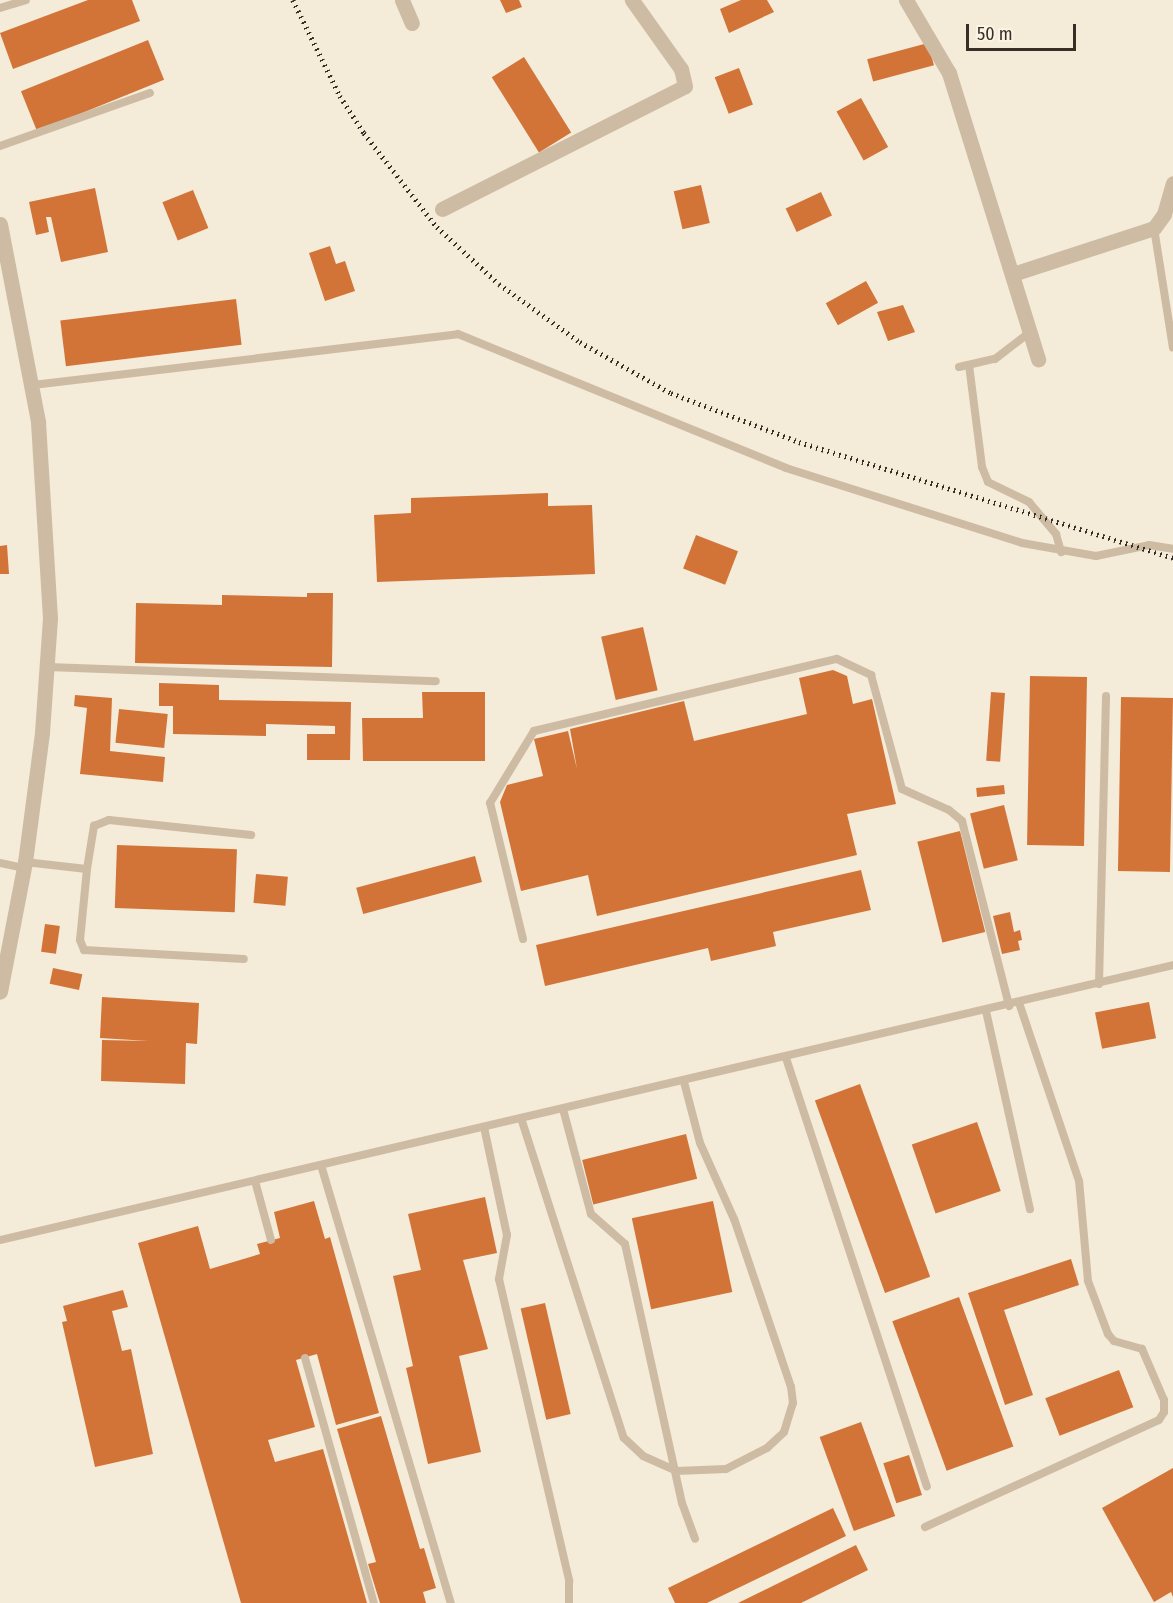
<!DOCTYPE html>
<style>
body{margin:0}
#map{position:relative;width:1173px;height:1603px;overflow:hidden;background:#f4ebd8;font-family:"Fira Sans Condensed",sans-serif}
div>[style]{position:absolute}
.building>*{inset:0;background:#d27438;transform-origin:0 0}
.lane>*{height:8px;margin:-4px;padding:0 4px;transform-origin:4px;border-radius:4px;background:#cdbca3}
.street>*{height:15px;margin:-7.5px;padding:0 7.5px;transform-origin:7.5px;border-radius:7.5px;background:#cdbca3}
.rail>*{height:4.5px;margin-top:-2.25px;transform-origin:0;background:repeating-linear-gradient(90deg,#372e26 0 1.5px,transparent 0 6px)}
span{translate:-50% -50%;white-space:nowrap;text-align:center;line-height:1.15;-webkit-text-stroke:6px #fbf4e5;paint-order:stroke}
.scale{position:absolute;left:966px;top:24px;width:110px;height:27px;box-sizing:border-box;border:3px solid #372e26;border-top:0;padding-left:8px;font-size:18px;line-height:21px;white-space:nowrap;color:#372e26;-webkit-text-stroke:4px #fbf4e5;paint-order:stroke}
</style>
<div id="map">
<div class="building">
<i style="clip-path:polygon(88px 0,132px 0,140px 21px,13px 69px,0 33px)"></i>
<i style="clip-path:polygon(500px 0,519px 0,522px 7px,506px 13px)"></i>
<i style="clip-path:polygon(741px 0,767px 0,774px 12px,729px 33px,720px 9px)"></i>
<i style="left:148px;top:40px;width:43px;height:137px;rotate:68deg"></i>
<i style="left:928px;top:43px;width:23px;height:63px;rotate:75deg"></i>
<i style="left:524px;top:57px;width:89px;height:38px;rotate:58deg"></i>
<i style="left:739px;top:68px;width:39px;height:26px;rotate:69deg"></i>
<i style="left:861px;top:98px;width:56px;height:28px;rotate:61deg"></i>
<i style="left:701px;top:185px;width:39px;height:28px;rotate:77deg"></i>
<i style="clip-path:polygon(95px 188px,108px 252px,61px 262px,51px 217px,46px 217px,49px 232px,36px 235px,29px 202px)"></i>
<i style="left:193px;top:190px;width:41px;height:33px;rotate:68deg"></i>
<i style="left:821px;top:192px;width:26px;height:39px;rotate:65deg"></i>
<i style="clip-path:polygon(330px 246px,336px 264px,345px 261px,355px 291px,325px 301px,309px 253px)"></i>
<i style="left:866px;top:281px;width:25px;height:46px;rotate:61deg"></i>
<i style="left:236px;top:299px;width:46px;height:177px;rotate:83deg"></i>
<i style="clip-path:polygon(903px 305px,915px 332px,888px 341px,877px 312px)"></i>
<i style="clip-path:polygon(548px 493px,548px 506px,592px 505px,595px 574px,377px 582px,374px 515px,411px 513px,411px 498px)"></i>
<i style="left:696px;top:535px;width:45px;height:36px;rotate:21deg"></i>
<i style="clip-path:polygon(7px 545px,9px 574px,0 574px,0 546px)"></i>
<i style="clip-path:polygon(307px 593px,333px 593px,332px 667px,135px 663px,136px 603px,222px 605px,222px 595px,307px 597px)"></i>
<i style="left:643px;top:627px;width:65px;height:43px;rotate:77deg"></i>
<i style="clip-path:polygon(833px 670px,847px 676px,853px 704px,872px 699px,896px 804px,847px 814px,857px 855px,597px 916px,588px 875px,521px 891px,500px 802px,507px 785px,543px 776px,534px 739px,568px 731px,577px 769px,570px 729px,684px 701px,694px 741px,807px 714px,799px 678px)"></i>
<i style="left:1030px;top:676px;width:57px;height:169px;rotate:1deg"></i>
<i style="clip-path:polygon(159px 683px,219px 685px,219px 700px,351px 702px,350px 760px,307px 760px,307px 734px,335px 734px,335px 726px,266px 724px,266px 736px,173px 734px,173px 706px,159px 706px)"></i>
<i style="clip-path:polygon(422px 692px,485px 692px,485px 761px,363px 761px,362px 718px,423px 718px)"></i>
<i style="left:991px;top:692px;width:14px;height:69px;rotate:4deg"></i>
<i style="clip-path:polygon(75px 695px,112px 698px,110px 751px,165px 757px,163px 782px,80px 774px,87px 708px,74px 706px)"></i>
<i style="left:1121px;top:697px;width:52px;height:174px;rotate:1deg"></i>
<i style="left:119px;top:709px;width:49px;height:34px;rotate:6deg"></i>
<i style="left:1004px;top:785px;width:9px;height:28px;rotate:84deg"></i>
<i style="left:1004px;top:805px;width:57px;height:35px;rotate:76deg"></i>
<i style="left:960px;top:831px;width:104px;height:44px;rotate:76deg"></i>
<i style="left:117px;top:845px;width:120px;height:63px;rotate:2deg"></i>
<i style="left:475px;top:856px;width:27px;height:123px;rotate:75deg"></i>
<i style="clip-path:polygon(861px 870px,871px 910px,773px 932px,776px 946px,711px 961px,708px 948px,545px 986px,536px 945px)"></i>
<i style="left:256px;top:874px;width:32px;height:29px;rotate:5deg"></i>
<i style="clip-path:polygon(1010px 912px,1014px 932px,1020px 930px,1022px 940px,1018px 941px,1020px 950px,1002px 954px,993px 916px)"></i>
<i style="left:45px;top:924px;width:15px;height:28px;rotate:8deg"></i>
<i style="left:53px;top:968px;width:30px;height:16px;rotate:12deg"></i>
<i style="clip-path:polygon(102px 997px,199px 1003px,197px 1044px,186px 1043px,185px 1084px,101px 1081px,102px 1040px,149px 1041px,100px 1038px)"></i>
<i style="left:1149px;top:1002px;width:37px;height:55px;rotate:79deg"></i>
<i style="left:860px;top:1084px;width:205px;height:48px;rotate:70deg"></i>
<i style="left:977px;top:1122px;width:73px;height:69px;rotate:71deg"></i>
<i style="left:686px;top:1134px;width:46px;height:107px;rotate:76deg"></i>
<i style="clip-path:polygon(485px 1197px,497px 1253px,463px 1260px,488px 1349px,459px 1356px,481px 1452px,428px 1464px,406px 1368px,413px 1366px,393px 1276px,421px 1270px,408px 1214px)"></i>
<i style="clip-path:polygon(314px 1201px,325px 1239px,330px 1237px,379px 1413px,336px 1425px,317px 1354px,296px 1360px,315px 1427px,268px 1440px,275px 1462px,323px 1449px,367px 1603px,241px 1603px,138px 1243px,198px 1226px,210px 1269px,260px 1254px,257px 1244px,280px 1238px,274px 1212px)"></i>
<i style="left:713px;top:1201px;width:93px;height:83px;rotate:78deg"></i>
<i style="clip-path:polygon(1071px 1259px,1079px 1285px,1004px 1310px,1033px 1395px,1005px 1405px,968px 1293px)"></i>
<i style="clip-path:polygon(123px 1290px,128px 1307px,112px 1311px,122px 1351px,131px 1349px,153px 1454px,95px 1467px,62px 1322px,67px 1321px,63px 1306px)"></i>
<i style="left:959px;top:1297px;width:159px;height:71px;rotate:70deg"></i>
<i style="left:545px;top:1303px;width:114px;height:25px;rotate:77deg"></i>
<i style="left:1119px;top:1370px;width:40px;height:79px;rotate:69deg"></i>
<i style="clip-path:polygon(381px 1416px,420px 1549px,424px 1548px,436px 1588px,423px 1592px,426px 1603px,380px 1603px,368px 1564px,376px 1562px,337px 1429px)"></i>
<i style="left:861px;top:1422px;width:100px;height:44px;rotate:70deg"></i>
<i style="left:909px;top:1455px;width:42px;height:27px;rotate:72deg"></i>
<i style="clip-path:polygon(1173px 1468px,1173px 1597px,1171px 1592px,1154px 1602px,1102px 1508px)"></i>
<i style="clip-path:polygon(833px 1508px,846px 1536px,707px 1603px,675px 1603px,668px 1588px)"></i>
<i style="clip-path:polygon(856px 1545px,868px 1570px,801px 1603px,738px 1603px)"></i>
</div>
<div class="lane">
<i style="left:0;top:8px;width:27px;rotate:-17deg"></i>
<i style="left:0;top:146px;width:159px;rotate:-19.5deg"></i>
<i style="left:1154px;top:228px;width:121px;rotate:81deg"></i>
<i style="left:969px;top:365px;width:103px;rotate:82.7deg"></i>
<i style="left:982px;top:467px;width:16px;rotate:68deg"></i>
<i style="left:988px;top:482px;width:46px;rotate:26deg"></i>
<i style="left:1029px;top:502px;width:42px;rotate:49.8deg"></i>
<i style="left:1056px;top:534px;width:19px;rotate:74deg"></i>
<i style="left:959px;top:367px;width:37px;rotate:-13deg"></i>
<i style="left:995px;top:359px;width:44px;rotate:-37.6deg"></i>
<i style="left:33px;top:385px;width:428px;rotate:-6.8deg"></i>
<i style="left:458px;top:334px;width:354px;rotate:22.2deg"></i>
<i style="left:786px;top:468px;width:248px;rotate:17.6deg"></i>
<i style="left:1022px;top:543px;width:75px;rotate:10deg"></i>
<i style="left:1096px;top:556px;width:54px;rotate:-11.7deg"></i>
<i style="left:1149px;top:545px;width:24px;rotate:9deg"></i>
<i style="left:48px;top:667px;width:388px;rotate:2.1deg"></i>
<i style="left:25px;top:862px;width:62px;rotate:6.4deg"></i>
<i style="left:87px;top:869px;width:44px;rotate:-80.8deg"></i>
<i style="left:94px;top:826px;width:16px;rotate:-22deg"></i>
<i style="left:109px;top:820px;width:143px;rotate:6deg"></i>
<i style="left:0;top:863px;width:25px;rotate:12deg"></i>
<i style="left:87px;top:869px;width:71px;rotate:95.6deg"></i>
<i style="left:80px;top:940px;width:11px;rotate:68deg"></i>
<i style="left:84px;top:950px;width:160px;rotate:3.2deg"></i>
<i style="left:523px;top:939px;width:140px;rotate:-103.6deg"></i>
<i style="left:490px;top:803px;width:84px;rotate:-58.6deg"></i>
<i style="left:534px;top:731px;width:311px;rotate:-13.4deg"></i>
<i style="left:837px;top:659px;width:38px;rotate:25deg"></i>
<i style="left:871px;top:675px;width:118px;rotate:74.8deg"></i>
<i style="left:902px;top:789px;width:51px;rotate:24.1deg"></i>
<i style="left:949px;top:810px;width:17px;rotate:40deg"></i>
<i style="left:962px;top:821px;width:191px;rotate:75.7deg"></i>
<i style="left:1099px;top:984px;width:288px;rotate:-88.6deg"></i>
<i style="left:986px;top:1011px;width:203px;rotate:77.5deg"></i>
<i style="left:786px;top:1058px;width:451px;rotate:71.8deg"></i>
<i style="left:563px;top:1109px;width:109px;rotate:75.1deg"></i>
<i style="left:591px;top:1214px;width:45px;rotate:41.4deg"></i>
<i style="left:625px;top:1244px;width:265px;rotate:77.6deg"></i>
<i style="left:682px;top:1503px;width:38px;rotate:70deg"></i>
<i style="left:521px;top:1118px;width:336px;rotate:72.2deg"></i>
<i style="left:624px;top:1438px;width:26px;rotate:43deg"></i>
<i style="left:643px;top:1456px;width:36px;rotate:24deg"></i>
<i style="left:676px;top:1471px;width:50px;rotate:-2.3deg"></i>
<i style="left:726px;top:1469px;width:46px;rotate:-27.1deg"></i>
<i style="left:767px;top:1448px;width:23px;rotate:-43deg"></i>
<i style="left:784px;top:1432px;width:30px;rotate:-73deg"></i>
<i style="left:793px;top:1403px;width:16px;rotate:-97deg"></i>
<i style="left:791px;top:1387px;width:177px;rotate:-108.7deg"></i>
<i style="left:734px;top:1219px;width:83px;rotate:-114.1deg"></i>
<i style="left:700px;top:1143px;width:63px;rotate:-104.7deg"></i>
<i style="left:484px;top:1127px;width:110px;rotate:78deg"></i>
<i style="left:507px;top:1235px;width:45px;rotate:100.3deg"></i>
<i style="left:499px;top:1279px;width:310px;rotate:76.9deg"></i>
<i style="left:569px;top:1581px;width:22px;rotate:90deg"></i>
<i style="left:321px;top:1165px;width:457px;rotate:73.5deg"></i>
<i style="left:255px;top:1181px;width:61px;rotate:74.8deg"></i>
<i style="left:0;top:1240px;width:1205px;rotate:-13.19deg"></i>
<i style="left:305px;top:1358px;width:255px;rotate:74.3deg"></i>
<i style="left:925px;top:1527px;width:257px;rotate:-24.6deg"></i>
<i style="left:1159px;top:1420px;width:9px;rotate:-58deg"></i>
<i style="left:1164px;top:1412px;width:12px;rotate:-90deg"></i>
<i style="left:1164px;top:1400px;width:56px;rotate:-113.3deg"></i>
<i style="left:1142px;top:1349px;width:29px;rotate:-164deg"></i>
<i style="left:1114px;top:1341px;width:9px;rotate:-131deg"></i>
<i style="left:1108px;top:1334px;width:57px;rotate:-110.7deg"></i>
<i style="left:1088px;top:1281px;width:100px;rotate:-95.1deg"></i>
<i style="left:1079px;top:1181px;width:188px;rotate:-108.6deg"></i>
</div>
<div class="street">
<i style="left:402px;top:0;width:25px;rotate:67deg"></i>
<i style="left:906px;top:0;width:85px;rotate:59.5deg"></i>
<i style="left:949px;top:73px;width:300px;rotate:72.7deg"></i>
<i style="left:442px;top:209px;width:272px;rotate:-26.8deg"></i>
<i style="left:685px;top:86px;width:17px;rotate:-103deg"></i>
<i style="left:681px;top:69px;width:85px;rotate:-125.4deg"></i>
<i style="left:0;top:224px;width:202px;rotate:79.1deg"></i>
<i style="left:38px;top:422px;width:196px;rotate:86.5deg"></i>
<i style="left:50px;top:618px;width:115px;rotate:94deg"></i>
<i style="left:42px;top:733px;width:130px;rotate:97.5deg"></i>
<i style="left:25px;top:862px;width:132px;rotate:100.9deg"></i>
<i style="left:1013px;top:274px;width:148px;rotate:-18.1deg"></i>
<i style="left:1154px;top:228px;width:17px;rotate:-54deg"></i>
<i style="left:1164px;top:214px;width:32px;rotate:-74deg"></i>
</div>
<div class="rail">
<i style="left:293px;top:0;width:107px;rotate:63.9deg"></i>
<i style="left:340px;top:96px;width:44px;rotate:57deg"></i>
<i style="left:364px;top:133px;width:119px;rotate:52.2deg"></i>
<i style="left:437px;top:227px;width:84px;rotate:42.6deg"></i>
<i style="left:499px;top:284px;width:100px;rotate:35.6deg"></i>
<i style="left:580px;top:342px;width:104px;rotate:29.3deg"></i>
<i style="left:671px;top:393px;width:137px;rotate:20.9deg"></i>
<i style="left:799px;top:442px;width:392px;rotate:17.2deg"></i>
</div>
<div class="scale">50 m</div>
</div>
